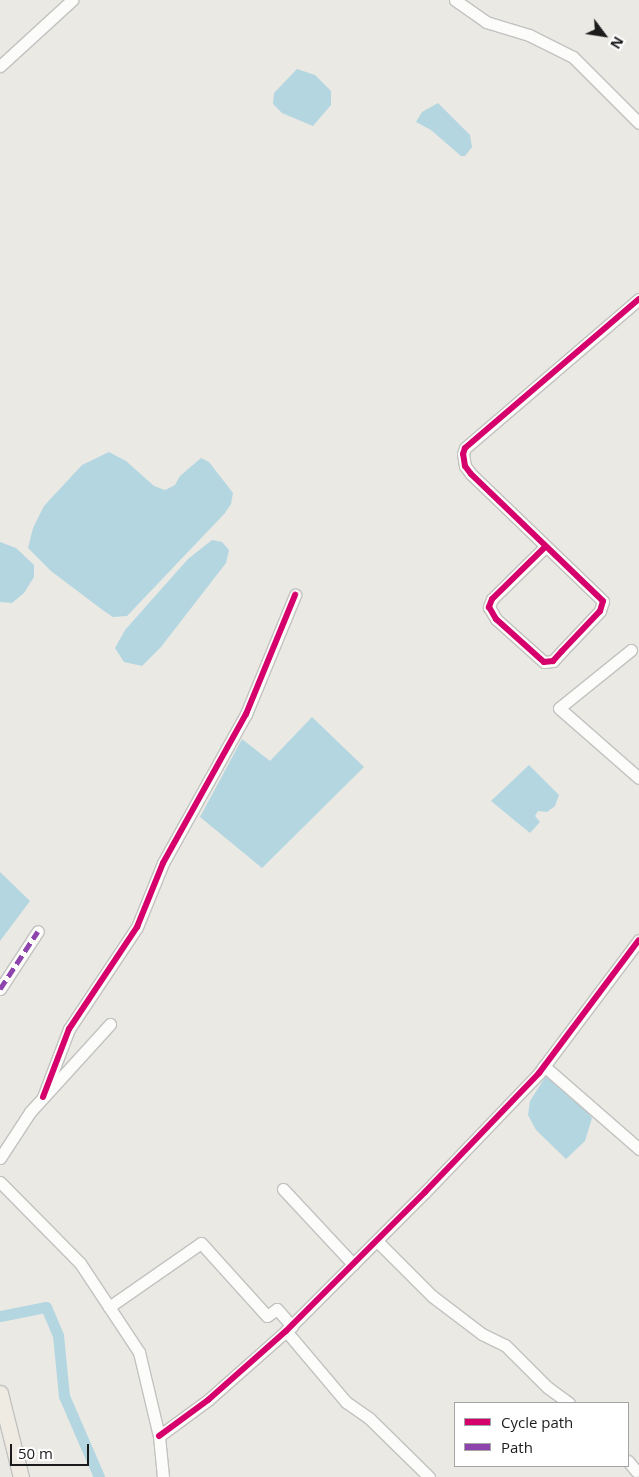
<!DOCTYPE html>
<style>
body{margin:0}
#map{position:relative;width:639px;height:1477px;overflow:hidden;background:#eae9e4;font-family:"Open Sans",sans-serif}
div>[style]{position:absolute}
.water>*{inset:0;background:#b3d6e1}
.canal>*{height:11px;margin:-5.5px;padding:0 5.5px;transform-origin:5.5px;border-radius:5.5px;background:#b3d6e1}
.roads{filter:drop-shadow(1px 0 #c2c2c0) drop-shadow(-1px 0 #c2c2c0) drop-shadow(0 1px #c2c2c0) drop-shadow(0 -1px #c2c2c0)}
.minor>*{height:11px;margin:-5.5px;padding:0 5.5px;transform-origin:5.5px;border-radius:5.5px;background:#fcfcfb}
.major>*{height:15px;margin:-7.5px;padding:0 7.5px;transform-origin:7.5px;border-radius:7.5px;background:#f0ebe2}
.quiet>*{height:5px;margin-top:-2.5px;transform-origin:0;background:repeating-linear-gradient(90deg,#8e44ad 0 10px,transparent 0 15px)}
.cycleway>*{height:6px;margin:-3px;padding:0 3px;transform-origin:3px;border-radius:3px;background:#d6006c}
span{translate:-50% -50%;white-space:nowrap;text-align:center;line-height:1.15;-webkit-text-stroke:4px #fff;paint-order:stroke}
.legend{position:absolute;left:454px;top:1402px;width:175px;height:65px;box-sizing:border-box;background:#fff;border:1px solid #a4a4a4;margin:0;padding:6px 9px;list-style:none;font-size:15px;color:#1b1b1b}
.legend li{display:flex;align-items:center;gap:10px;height:25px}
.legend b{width:25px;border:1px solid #a4a4a4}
.north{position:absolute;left:579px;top:10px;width:50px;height:50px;-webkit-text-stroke:4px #fff;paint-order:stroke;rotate:121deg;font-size:14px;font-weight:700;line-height:20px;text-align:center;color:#1b1b1b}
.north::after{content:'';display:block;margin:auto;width:18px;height:22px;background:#1b1b1b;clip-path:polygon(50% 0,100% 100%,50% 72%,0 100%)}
.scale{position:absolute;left:10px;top:1444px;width:79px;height:22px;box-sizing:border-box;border:2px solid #1b1b1b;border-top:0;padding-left:6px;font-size:15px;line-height:18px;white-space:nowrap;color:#1b1b1b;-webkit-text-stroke:4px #fff;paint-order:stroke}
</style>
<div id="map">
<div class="water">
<i style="clip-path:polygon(297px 69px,315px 75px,331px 91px,331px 105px,313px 126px,282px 113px,273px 104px,274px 93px)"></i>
<i style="clip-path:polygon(438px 103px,470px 135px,472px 147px,465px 156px,461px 156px,431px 130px,416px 122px,422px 112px)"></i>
<i style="clip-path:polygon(109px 452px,126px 461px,154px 486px,165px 490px,175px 485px,180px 476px,201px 458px,209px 462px,233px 493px,231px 504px,225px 513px,127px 616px,113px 617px,104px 611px,51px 571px,28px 548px,33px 528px,44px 506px,82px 465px)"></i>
<i style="clip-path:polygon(212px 540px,222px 542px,229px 550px,226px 563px,161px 647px,142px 666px,124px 662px,115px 648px,125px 630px,188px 559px)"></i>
<i style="clip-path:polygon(0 542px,16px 548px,34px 565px,34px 577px,24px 593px,12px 603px,0 602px)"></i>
<i style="clip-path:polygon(312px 717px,364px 767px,262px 868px,200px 817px,242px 739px,270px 761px)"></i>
<i style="clip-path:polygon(529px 765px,559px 795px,555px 806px,547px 812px,538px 811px,535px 816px,540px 822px,530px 833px,491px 801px)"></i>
<i style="clip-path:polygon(0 872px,30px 901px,0 941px)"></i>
<i style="clip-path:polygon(546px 1076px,574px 1097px,592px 1118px,585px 1141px,566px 1159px,536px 1130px,528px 1115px,530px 1101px)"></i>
</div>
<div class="canal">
<i style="left:0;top:1316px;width:47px;rotate:-11.1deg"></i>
<i style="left:46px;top:1307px;width:30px;rotate:67deg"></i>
<i style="left:58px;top:1335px;width:61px;rotate:84.4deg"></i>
<i style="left:64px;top:1396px;width:88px;rotate:66.6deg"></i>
</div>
<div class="roads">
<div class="minor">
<i style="left:455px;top:0;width:38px;rotate:35deg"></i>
<i style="left:486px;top:22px;width:45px;rotate:16.8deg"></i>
<i style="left:529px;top:35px;width:49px;rotate:26.6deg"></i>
<i style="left:573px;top:57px;width:93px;rotate:45deg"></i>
<i style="left:0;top:66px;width:98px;rotate:-42.5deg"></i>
<i style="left:545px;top:547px;width:74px;rotate:135.5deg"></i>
<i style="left:492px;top:599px;width:9px;rotate:111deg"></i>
<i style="left:489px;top:607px;width:14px;rotate:60deg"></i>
<i style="left:496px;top:619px;width:64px;rotate:41.9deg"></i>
<i style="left:544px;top:662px;width:9px;rotate:-6deg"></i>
<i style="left:553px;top:661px;width:13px;rotate:-48deg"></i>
<i style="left:562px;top:651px;width:55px;rotate:-46.5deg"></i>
<i style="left:600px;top:611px;width:10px;rotate:-73deg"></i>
<i style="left:603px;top:601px;width:183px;rotate:-136.1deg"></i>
<i style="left:471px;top:474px;width:10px;rotate:-127deg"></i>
<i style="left:465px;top:466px;width:12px;rotate:-99deg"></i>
<i style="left:463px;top:454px;width:6px;rotate:-72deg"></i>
<i style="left:465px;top:448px;width:229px;rotate:-40.6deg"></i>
<i style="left:631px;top:650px;width:92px;rotate:141.1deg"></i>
<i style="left:559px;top:708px;width:106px;rotate:41.2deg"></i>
<i style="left:0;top:989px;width:69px;rotate:-56.8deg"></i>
<i style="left:544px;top:1066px;width:126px;rotate:41.1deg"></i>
<i style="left:43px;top:1097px;width:73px;rotate:-69.1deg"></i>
<i style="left:69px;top:1029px;width:123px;rotate:-56.3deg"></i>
<i style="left:137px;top:927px;width:69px;rotate:-67.9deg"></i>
<i style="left:163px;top:863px;width:171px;rotate:-60.9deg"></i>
<i style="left:246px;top:714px;width:129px;rotate:-67.6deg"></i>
<i style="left:0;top:1158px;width:55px;rotate:-56.9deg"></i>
<i style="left:30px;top:1112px;width:119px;rotate:-47.7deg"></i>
<i style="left:0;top:1182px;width:114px;rotate:45.4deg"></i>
<i style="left:80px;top:1263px;width:107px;rotate:56.5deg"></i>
<i style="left:139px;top:1352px;width:86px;rotate:76.6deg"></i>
<i style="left:159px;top:1436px;width:41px;rotate:84.4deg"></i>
<i style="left:283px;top:1189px;width:103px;rotate:47deg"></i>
<i style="left:377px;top:1241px;width:78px;rotate:45deg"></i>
<i style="left:432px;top:1296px;width:63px;rotate:37.2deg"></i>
<i style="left:482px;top:1334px;width:25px;rotate:26deg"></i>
<i style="left:505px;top:1345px;width:59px;rotate:45deg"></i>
<i style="left:547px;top:1387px;width:27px;rotate:36deg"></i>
<i style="left:109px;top:1307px;width:112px;rotate:-34.8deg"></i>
<i style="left:201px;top:1243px;width:98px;rotate:47.9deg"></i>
<i style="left:267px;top:1316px;width:12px;rotate:-35deg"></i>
<i style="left:277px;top:1309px;width:23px;rotate:49deg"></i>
<i style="left:286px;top:1331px;width:93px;rotate:49.8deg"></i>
<i style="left:346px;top:1402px;width:28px;rotate:35deg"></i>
<i style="left:369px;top:1418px;width:84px;rotate:44.5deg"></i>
<i style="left:159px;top:1436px;width:61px;rotate:-36.3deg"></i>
<i style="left:208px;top:1400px;width:104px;rotate:-41.5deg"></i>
<i style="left:286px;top:1331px;width:197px;rotate:-45deg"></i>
<i style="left:425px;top:1192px;width:165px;rotate:-46.2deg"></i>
<i style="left:539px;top:1073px;width:166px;rotate:-53.1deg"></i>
<i style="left:628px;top:1461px;width:13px;rotate:51deg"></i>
</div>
<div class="major">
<i style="left:0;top:1393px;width:87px;rotate:76deg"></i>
</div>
</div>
<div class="quiet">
<i style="left:0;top:989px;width:69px;rotate:-56.8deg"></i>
</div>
<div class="cycleway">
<i style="left:545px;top:547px;width:74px;rotate:135.5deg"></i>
<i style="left:492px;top:599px;width:9px;rotate:111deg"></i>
<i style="left:489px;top:607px;width:14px;rotate:60deg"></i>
<i style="left:496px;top:619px;width:64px;rotate:41.9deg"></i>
<i style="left:544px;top:662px;width:9px;rotate:-6deg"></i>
<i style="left:553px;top:661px;width:13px;rotate:-48deg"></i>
<i style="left:562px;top:651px;width:55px;rotate:-46.5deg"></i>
<i style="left:600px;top:611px;width:10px;rotate:-73deg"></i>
<i style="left:603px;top:601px;width:183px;rotate:-136.1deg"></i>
<i style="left:471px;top:474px;width:10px;rotate:-127deg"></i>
<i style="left:465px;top:466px;width:12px;rotate:-99deg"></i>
<i style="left:463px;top:454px;width:6px;rotate:-72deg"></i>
<i style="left:465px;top:448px;width:229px;rotate:-40.6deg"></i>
<i style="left:43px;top:1097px;width:73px;rotate:-69.1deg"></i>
<i style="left:69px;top:1029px;width:123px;rotate:-56.3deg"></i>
<i style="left:137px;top:927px;width:69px;rotate:-67.9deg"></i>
<i style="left:163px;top:863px;width:171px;rotate:-60.9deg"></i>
<i style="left:246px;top:714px;width:129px;rotate:-67.6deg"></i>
<i style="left:159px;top:1436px;width:61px;rotate:-36.3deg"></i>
<i style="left:208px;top:1400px;width:104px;rotate:-41.5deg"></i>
<i style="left:286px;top:1331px;width:197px;rotate:-45deg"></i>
<i style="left:425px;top:1192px;width:165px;rotate:-46.2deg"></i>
<i style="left:539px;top:1073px;width:166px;rotate:-53.1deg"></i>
</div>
<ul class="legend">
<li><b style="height:6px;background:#d6006c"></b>Cycle path</li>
<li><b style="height:6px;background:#8e44ad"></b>Path</li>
</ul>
<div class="north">N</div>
<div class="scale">50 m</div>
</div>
